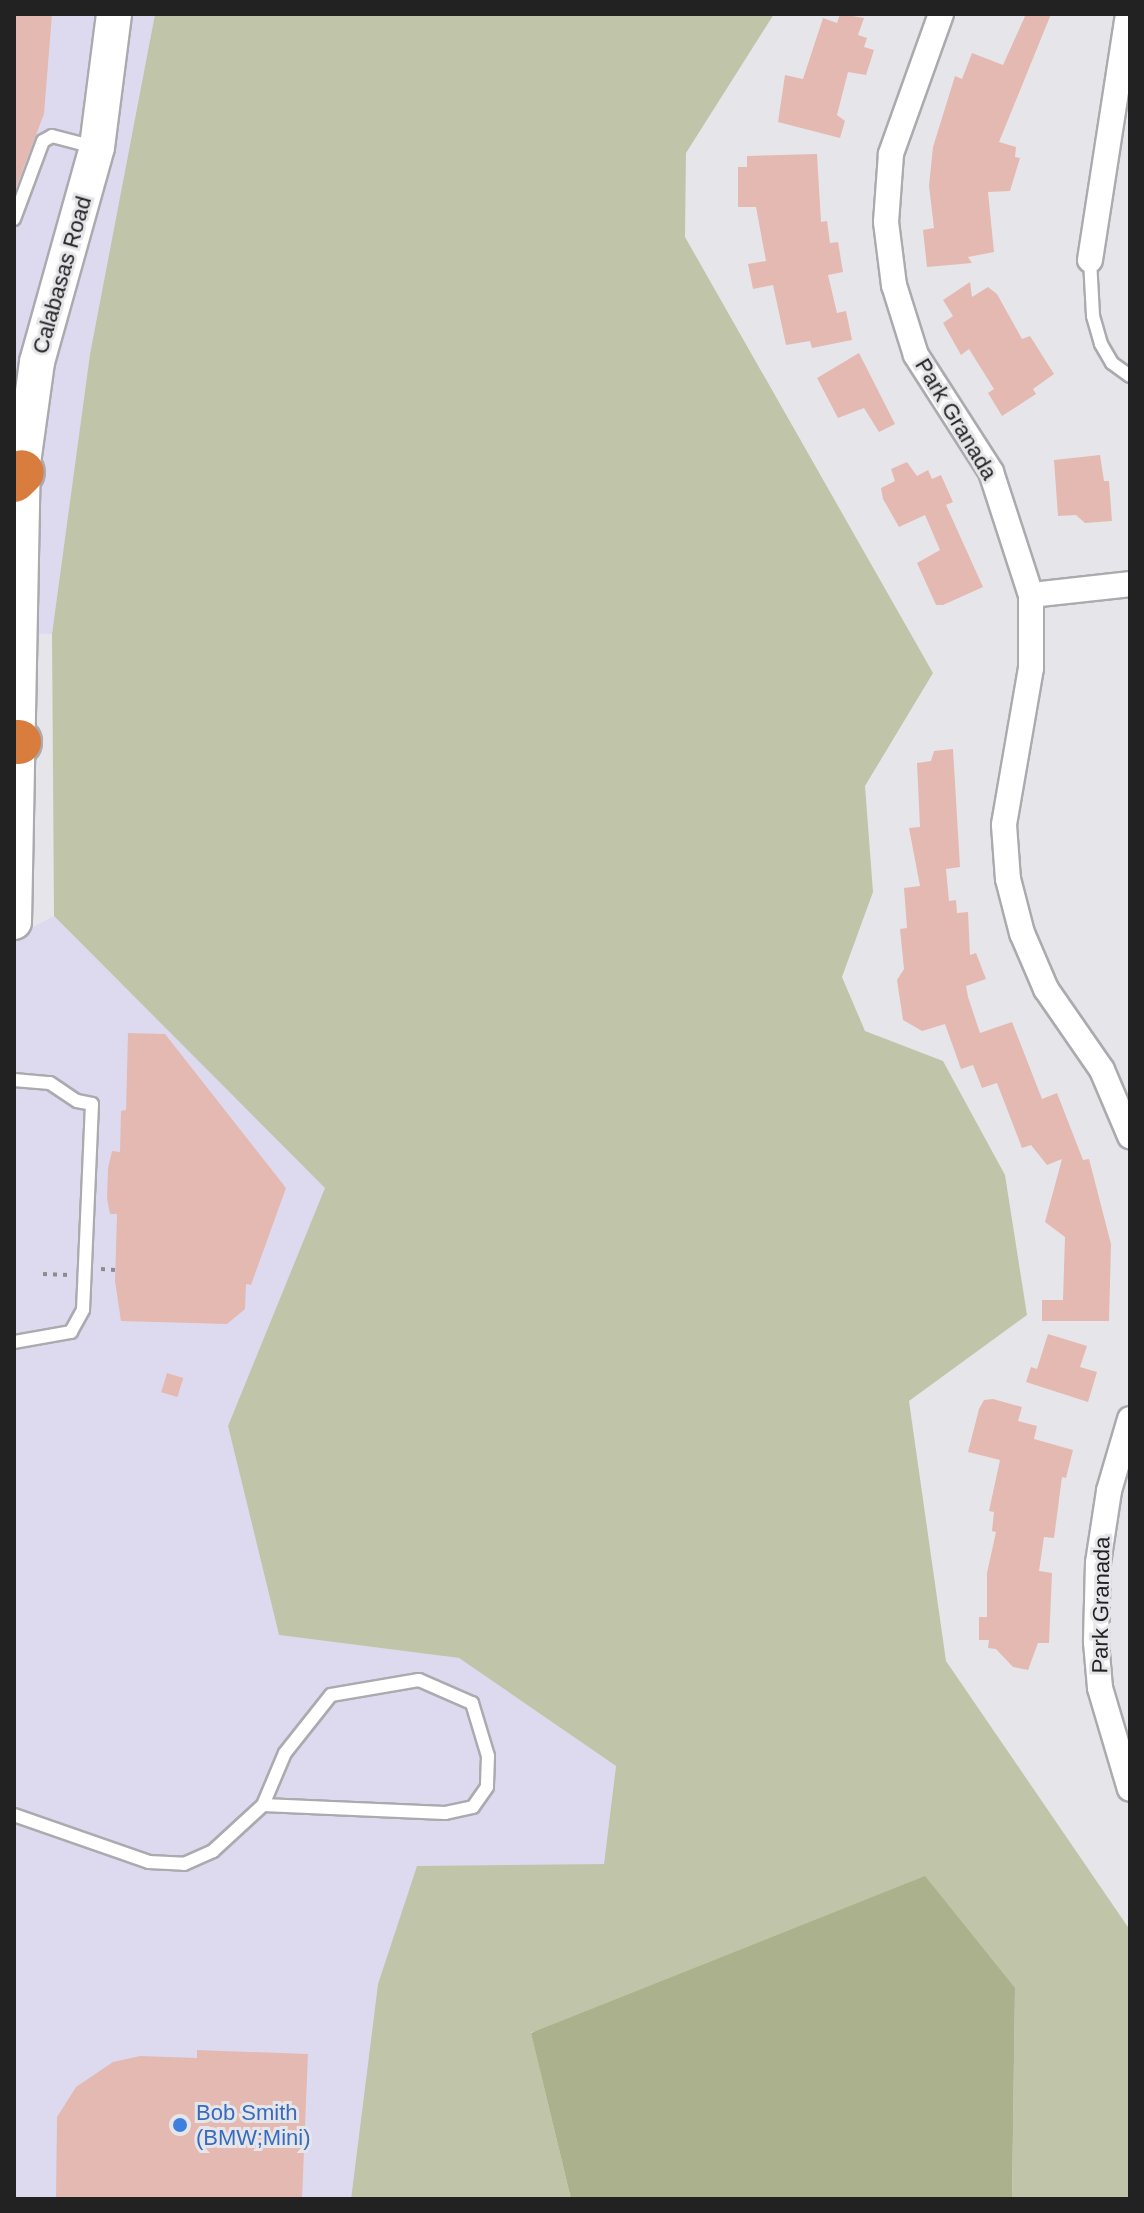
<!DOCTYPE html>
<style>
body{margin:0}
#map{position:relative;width:1144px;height:2213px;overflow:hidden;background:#e6e6ea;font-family:Helvetica,sans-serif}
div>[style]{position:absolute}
.commercial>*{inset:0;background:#dddaf0}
.green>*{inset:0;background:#c0c5aa}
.forest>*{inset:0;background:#abb18c}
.building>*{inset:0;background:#e4b9b1;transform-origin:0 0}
.path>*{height:4px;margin-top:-2px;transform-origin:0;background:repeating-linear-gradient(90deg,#8c8c8f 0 4px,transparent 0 10px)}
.roads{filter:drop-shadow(2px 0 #ababaf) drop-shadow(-2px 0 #ababaf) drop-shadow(0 2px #ababaf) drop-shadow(0 -2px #ababaf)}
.lane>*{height:12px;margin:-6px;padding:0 6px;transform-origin:6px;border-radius:6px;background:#fff}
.street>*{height:24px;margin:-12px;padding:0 12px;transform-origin:12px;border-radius:12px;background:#fff}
.secondary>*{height:34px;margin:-17px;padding:0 17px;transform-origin:17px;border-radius:17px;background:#fff}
.highway>*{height:44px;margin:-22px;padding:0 22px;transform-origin:22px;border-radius:22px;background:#d87d3e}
.dots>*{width:22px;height:22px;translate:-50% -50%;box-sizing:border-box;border:4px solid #e6e6ea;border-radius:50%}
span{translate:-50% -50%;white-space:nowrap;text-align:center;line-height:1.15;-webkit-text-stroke:6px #e6e6ea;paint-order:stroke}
.street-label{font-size:22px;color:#222223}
.shop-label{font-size:22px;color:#366cbe}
.left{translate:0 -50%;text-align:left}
.frame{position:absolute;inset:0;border:16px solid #222223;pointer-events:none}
</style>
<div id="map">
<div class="commercial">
<i style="clip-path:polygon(14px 14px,155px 14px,90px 354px,52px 634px,14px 633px)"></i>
<i style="clip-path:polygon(54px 916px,326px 1188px,228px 1426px,279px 1635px,459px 1658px,616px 1766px,604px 1865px,378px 1984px,351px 2199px,14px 2199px,14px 937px)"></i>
</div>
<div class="green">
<i style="clip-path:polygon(155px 14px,774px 14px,686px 153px,685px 237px,933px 673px,865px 786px,873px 892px,842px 977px,865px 1031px,943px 1061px,1005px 1175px,1027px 1315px,909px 1401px,946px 1661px,1130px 1930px,1130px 2199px,1012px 2199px,1015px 1988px,531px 2032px,571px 2199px,351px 2199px,378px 1984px,417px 1866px,604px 1864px,616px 1766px,459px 1658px,279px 1635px,228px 1426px,325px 1188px,54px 916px,52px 634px,90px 354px)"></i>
</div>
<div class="forest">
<i style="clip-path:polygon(925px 1876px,1015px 1988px,1012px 2199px,571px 2199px,531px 2033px)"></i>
</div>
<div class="building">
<i style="clip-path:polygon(14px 14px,52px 14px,44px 114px,15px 190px)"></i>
<i style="clip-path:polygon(840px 14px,864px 18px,858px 35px,867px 38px,864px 47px,874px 50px,866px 75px,848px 72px,837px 115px,845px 121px,840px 138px,778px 122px,785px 75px,803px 79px,823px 18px,837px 23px)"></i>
<i style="clip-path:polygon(1026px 14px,1051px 14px,999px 142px,1016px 147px,1015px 157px,1020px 158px,1010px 191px,988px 192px,994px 252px,968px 257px,972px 263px,927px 267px,923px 230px,934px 228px,929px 186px,933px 147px,955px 76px,962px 79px,972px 53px,1003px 65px)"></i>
<i style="clip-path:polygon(817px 154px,821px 222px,827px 221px,830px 243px,838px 242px,843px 272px,828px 275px,837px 313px,846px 311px,852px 340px,812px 348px,810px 341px,786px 345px,773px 285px,753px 289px,748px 264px,766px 261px,756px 207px,738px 207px,738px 167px,747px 167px,747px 156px)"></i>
<i style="clip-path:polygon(970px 282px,972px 297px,988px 287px,997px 294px,1022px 339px,1030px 336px,1054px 374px,1033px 389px,1036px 394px,1002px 416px,988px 393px,994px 389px,969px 349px,961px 355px,943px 323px,953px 316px,943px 300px)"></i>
<i style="clip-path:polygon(859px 353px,895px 424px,879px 432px,864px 408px,838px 418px,817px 378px)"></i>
<i style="clip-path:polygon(1100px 455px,1104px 481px,1109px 481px,1112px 521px,1085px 523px,1076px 515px,1058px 516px,1054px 460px)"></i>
<i style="clip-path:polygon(907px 462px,917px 476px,928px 470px,932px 479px,941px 475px,953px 502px,946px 505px,983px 587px,943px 605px,936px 605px,917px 563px,940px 550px,925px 515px,899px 527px,883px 499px,881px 488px,895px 481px,891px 469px)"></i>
<i style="clip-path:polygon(953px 749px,960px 867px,946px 869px,949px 901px,956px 900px,957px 913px,968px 912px,970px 955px,976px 953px,986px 979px,966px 986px,968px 997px,980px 1033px,1012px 1022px,1042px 1099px,1057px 1093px,1083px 1160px,1089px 1159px,1111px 1244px,1109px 1321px,1042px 1321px,1042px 1300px,1063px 1300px,1065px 1237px,1045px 1222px,1062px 1159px,1047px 1165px,1031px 1145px,1022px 1148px,997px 1083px,982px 1088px,973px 1065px,961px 1069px,945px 1024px,922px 1031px,903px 1020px,897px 980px,904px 969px,900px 929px,907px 928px,904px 888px,920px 886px,909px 828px,920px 827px,917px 763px,931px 761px,934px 751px)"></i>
<i style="clip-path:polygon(128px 1033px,165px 1034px,286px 1188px,251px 1285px,246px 1284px,245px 1309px,227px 1324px,121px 1321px,115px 1281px,117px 1214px,110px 1214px,107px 1198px,108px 1168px,112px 1151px,120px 1152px,121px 1111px,126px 1110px)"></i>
<i style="clip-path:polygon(1048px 1334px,1087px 1346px,1080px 1367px,1097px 1372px,1088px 1402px,1026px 1382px,1031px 1367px,1037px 1369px)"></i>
<i style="left:167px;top:1373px;width:17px;height:20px;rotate:17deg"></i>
<i style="clip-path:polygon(993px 1399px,1022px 1407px,1018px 1421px,1037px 1426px,1034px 1439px,1073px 1450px,1066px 1478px,1062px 1477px,1054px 1538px,1044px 1537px,1039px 1571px,1052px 1573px,1049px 1643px,1038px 1643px,1028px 1670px,1013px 1667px,996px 1649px,988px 1648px,989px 1640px,979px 1640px,979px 1617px,987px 1617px,987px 1573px,996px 1532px,992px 1531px,994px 1512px,989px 1511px,1000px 1460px,968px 1452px,979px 1409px,984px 1400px)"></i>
<i style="clip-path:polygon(197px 2050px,308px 2054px,302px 2199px,56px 2199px,57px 2117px,76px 2087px,113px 2062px,140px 2056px,197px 2058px)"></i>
</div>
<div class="path">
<i style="left:101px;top:1269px;width:14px;rotate:4deg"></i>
<i style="left:43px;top:1274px;width:26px;rotate:2deg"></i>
</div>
<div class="roads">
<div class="lane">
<i style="left:14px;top:219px;width:83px;rotate:-69.6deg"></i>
<i style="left:43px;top:141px;width:10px;rotate:-29deg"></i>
<i style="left:52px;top:136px;width:43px;rotate:14.7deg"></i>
<i style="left:1090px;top:260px;width:56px;rotate:86.9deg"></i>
<i style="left:1093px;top:316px;width:29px;rotate:74deg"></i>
<i style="left:1101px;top:344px;width:22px;rotate:60deg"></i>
<i style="left:1112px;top:363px;width:22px;rotate:36deg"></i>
<i style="left:14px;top:1080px;width:36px;rotate:5deg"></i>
<i style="left:50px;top:1083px;width:32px;rotate:34deg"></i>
<i style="left:77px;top:1101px;width:15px;rotate:11deg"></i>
<i style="left:92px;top:1104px;width:206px;rotate:92.5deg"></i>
<i style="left:83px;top:1310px;width:25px;rotate:119deg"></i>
<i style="left:71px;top:1332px;width:58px;rotate:170deg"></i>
<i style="left:14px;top:1815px;width:143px;rotate:19.2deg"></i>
<i style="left:149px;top:1862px;width:35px;rotate:3deg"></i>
<i style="left:184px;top:1864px;width:32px;rotate:-24deg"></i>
<i style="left:213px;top:1851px;width:68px;rotate:-42.6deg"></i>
<i style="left:263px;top:1805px;width:56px;rotate:-67.1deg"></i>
<i style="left:285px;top:1753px;width:74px;rotate:-51.6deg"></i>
<i style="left:331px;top:1695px;width:89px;rotate:-9.7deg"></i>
<i style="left:419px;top:1680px;width:58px;rotate:23.5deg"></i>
<i style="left:472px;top:1703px;width:55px;rotate:73.2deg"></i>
<i style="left:488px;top:1756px;width:31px;rotate:92deg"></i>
<i style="left:487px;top:1787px;width:24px;rotate:125deg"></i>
<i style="left:473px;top:1807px;width:29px;rotate:168deg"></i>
<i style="left:445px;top:1813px;width:182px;rotate:-177.5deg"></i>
</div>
<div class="street">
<i style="left:941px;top:14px;width:149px;rotate:109.7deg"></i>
<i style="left:891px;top:154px;width:68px;rotate:94.2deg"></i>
<i style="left:886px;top:222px;width:64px;rotate:82.8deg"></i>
<i style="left:894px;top:285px;width:73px;rotate:72.6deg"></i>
<i style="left:916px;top:355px;width:139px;rotate:57.3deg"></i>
<i style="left:991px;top:472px;width:129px;rotate:72deg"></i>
<i style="left:1031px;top:595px;width:73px;rotate:90deg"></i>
<i style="left:1031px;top:668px;width:159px;rotate:99.8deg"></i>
<i style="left:1004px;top:825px;width:54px;rotate:85.8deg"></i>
<i style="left:1008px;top:879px;width:56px;rotate:75.5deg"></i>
<i style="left:1022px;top:933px;width:61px;rotate:66.8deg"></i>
<i style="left:1046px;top:989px;width:98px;rotate:55.3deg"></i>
<i style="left:1102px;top:1070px;width:72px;rotate:67deg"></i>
<i style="left:1090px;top:260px;width:249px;rotate:-81.2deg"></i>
<i style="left:1031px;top:595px;width:100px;rotate:-6.3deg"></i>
<i style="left:1130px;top:1419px;width:75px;rotate:106.3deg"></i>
<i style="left:1109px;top:1491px;width:73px;rotate:98.7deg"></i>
<i style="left:1098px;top:1563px;width:79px;rotate:91.5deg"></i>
<i style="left:1096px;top:1642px;width:46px;rotate:85deg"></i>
<i style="left:1100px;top:1688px;width:105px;rotate:73.5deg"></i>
</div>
<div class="secondary">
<i style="left:14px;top:922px;width:459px;rotate:-88.9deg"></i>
<i style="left:23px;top:463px;width:102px;rotate:-82.1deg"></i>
<i style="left:37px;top:362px;width:223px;rotate:-74.4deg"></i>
<i style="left:97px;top:147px;width:134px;rotate:-82.7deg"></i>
</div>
<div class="highway">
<i style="left:14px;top:480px;width:11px;rotate:-45deg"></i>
<i style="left:14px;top:742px;width:5px"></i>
</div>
</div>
<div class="dots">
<i style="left:180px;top:2125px;background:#3f7fe0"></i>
</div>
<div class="street-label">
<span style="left:62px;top:275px;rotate:-74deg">Calabasas Road</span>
<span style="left:956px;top:419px;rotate:59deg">Park Granada</span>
<span style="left:1101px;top:1605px;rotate:-89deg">Park Granada</span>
</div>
<div class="shop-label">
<span class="left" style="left:196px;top:2125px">Bob Smith<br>(BMW;Mini)</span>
</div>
<div class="frame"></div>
</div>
